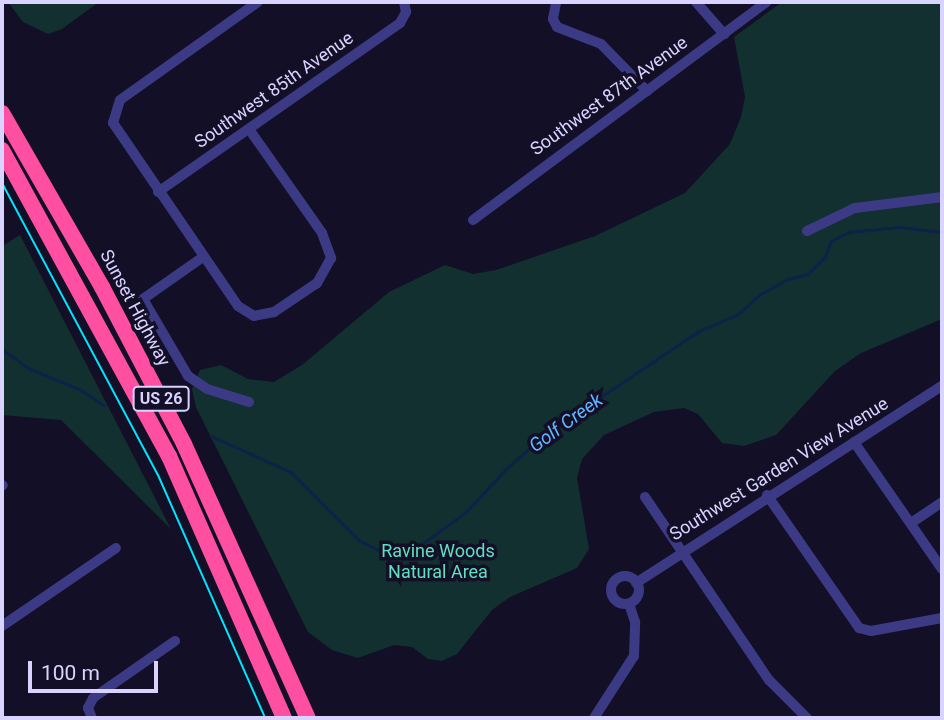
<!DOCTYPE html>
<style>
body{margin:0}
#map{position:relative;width:944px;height:720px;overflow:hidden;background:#130f26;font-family:Roboto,sans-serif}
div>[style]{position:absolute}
.green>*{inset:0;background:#12302f}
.stream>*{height:2.5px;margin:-1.25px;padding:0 1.25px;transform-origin:1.25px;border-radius:1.25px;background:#0c2248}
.minor>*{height:10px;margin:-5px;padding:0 5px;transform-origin:5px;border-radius:5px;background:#3d3a85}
.minor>.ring{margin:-5px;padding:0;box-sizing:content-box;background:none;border:10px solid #3d3a85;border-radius:50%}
.highway>*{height:16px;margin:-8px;padding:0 8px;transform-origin:8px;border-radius:8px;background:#ff4fa3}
.tram>*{height:2px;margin:-1px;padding:0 1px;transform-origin:1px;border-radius:1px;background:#00e5ff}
span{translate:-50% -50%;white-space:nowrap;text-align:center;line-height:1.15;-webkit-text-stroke:7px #130f26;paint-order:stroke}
.shield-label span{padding:2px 5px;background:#130f26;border:2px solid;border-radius:5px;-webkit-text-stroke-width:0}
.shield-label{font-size:16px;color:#d9d4ff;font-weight:700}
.street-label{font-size:18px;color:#d9d4ff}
.park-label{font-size:18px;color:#5fe0c0}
.water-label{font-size:19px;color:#62b6ff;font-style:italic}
.frame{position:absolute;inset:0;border:4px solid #d9d4ff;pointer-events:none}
.scale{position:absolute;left:28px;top:661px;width:130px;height:32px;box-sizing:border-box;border:4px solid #d9d4ff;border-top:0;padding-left:9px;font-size:21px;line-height:24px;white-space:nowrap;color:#d9d4ff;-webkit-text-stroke:5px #130f26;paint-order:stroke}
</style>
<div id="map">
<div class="green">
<i style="clip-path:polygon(8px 2px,99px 2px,62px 29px,48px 34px,23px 22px)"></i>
<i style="clip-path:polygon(782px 2px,942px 2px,942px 319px,861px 353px,835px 371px,776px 435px,744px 446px,722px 443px,698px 414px,684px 408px,654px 412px,604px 435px,582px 459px,577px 478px,589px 549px,577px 568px,510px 597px,492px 610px,457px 654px,442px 661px,428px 659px,412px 647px,394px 645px,358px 658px,332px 650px,308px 632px,196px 407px,192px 389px,200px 370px,221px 365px,248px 379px,274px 382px,302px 365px,389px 292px,445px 265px,473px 274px,496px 270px,595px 236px,685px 193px,730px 144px,741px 117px,745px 97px,734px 37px)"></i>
<i style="clip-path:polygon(20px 235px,171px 529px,61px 420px,2px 415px,2px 246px)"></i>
</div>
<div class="stream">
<i style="left:2px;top:349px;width:32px;rotate:36deg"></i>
<i style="left:28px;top:368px;width:57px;rotate:22.5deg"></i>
<i style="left:81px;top:390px;width:27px;rotate:34deg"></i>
<i style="left:211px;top:436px;width:88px;rotate:24.2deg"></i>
<i style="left:291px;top:472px;width:96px;rotate:45deg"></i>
<i style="left:359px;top:540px;width:27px;rotate:27deg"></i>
<i style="left:383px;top:552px;width:29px;rotate:-2deg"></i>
<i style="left:412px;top:551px;width:65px;rotate:-35.6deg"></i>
<i style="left:465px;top:513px;width:62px;rotate:-47deg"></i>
<i style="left:507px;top:468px;width:52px;rotate:-41.1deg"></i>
<i style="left:546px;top:434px;width:182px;rotate:-34deg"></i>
<i style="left:697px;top:332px;width:43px;rotate:-23deg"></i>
<i style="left:737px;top:315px;width:30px;rotate:-42deg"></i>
<i style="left:759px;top:295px;width:33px;rotate:-29deg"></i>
<i style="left:788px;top:279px;width:21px;rotate:-14deg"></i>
<i style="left:808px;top:274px;width:24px;rotate:-45deg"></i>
<i style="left:825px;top:257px;width:17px;rotate:-69deg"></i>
<i style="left:831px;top:241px;width:20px;rotate:-27deg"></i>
<i style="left:849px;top:232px;width:50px;rotate:-5.7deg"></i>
<i style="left:899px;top:227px;width:43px;rotate:6.6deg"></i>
</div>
<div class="minor">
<i style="left:696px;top:2px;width:43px;rotate:48.8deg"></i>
<i style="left:556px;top:3px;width:16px;rotate:101deg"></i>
<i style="left:553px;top:19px;width:9px;rotate:63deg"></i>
<i style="left:557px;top:27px;width:47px;rotate:21.1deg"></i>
<i style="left:601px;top:44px;width:66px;rotate:45.6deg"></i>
<i style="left:249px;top:129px;width:127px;rotate:54.9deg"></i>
<i style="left:322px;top:233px;width:27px;rotate:70deg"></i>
<i style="left:331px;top:258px;width:29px;rotate:119deg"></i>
<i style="left:317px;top:283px;width:52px;rotate:146deg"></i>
<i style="left:274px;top:312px;width:20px;rotate:169deg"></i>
<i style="left:254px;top:316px;width:19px;rotate:-148deg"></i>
<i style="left:238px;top:306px;width:222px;rotate:-124.3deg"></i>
<i style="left:113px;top:123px;width:24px;rotate:-73deg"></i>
<i style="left:120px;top:100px;width:169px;rotate:-35.4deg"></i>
<i style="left:158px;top:192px;width:295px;rotate:-34.9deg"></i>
<i style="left:400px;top:23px;width:13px;rotate:-61deg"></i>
<i style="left:406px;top:12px;width:10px;rotate:-101deg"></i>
<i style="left:473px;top:220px;width:366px;rotate:-36.6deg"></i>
<i style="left:807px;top:231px;width:53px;rotate:-25.6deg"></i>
<i style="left:855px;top:208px;width:88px;rotate:-7.2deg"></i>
<i style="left:203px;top:257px;width:73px;rotate:145deg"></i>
<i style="left:143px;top:299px;width:89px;rotate:59.7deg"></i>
<i style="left:188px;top:376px;width:23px;rotate:34deg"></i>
<i style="left:207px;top:389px;width:44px;rotate:17.2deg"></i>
<i style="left:854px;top:442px;width:155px;rotate:55.3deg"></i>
<i style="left:2px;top:486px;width:1px;rotate:-45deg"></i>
<i style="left:767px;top:495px;width:162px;rotate:55.3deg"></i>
<i style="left:859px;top:628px;width:12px;rotate:14deg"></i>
<i style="left:871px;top:631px;width:72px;rotate:-10.4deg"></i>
<i style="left:645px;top:497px;width:221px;rotate:55.9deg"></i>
<i style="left:769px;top:680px;width:54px;rotate:45deg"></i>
<i style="left:911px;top:523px;width:37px;rotate:-34deg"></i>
<i class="ring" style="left:611px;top:576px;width:18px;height:18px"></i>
<i style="left:636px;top:583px;width:364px;rotate:-32.8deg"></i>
<i style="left:2px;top:626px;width:138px;rotate:-34.4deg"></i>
<i style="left:92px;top:718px;width:11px;rotate:-112deg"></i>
<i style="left:88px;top:708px;width:11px;rotate:-63deg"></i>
<i style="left:93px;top:698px;width:100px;rotate:-34.8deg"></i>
<i style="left:594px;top:718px;width:74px;rotate:-57.2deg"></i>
<i style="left:634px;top:656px;width:34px;rotate:-88deg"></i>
<i style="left:635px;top:622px;width:19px;rotate:-108deg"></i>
</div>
<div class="highway">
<i style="left:2px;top:113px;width:201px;rotate:60.1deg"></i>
<i style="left:102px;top:287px;width:177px;rotate:62.4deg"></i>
<i style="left:184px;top:444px;width:301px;rotate:65.7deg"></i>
<i style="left:2px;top:150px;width:349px;rotate:61.4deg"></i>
<i style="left:169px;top:456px;width:286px;rotate:66.3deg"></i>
</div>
<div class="tram">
<i style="left:2px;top:183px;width:331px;rotate:61.9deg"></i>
<i style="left:158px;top:475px;width:266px;rotate:66.2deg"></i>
</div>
<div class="shield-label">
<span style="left:161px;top:399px">US 26</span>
</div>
<div class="street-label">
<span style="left:274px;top:90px;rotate:-35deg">Southwest 85th Avenue</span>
<span style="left:609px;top:96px;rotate:-36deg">Southwest 87th Avenue</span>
<span style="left:135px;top:308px;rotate:62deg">Sunset Highway</span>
<span style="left:779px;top:469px;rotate:-32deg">Southwest Garden View Avenue</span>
</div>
<div class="park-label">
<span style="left:438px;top:562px">Ravine Woods<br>Natural Area</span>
</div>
<div class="water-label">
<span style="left:566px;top:423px;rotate:-36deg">Golf Creek</span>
</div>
<div class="frame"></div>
<div class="scale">100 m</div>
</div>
